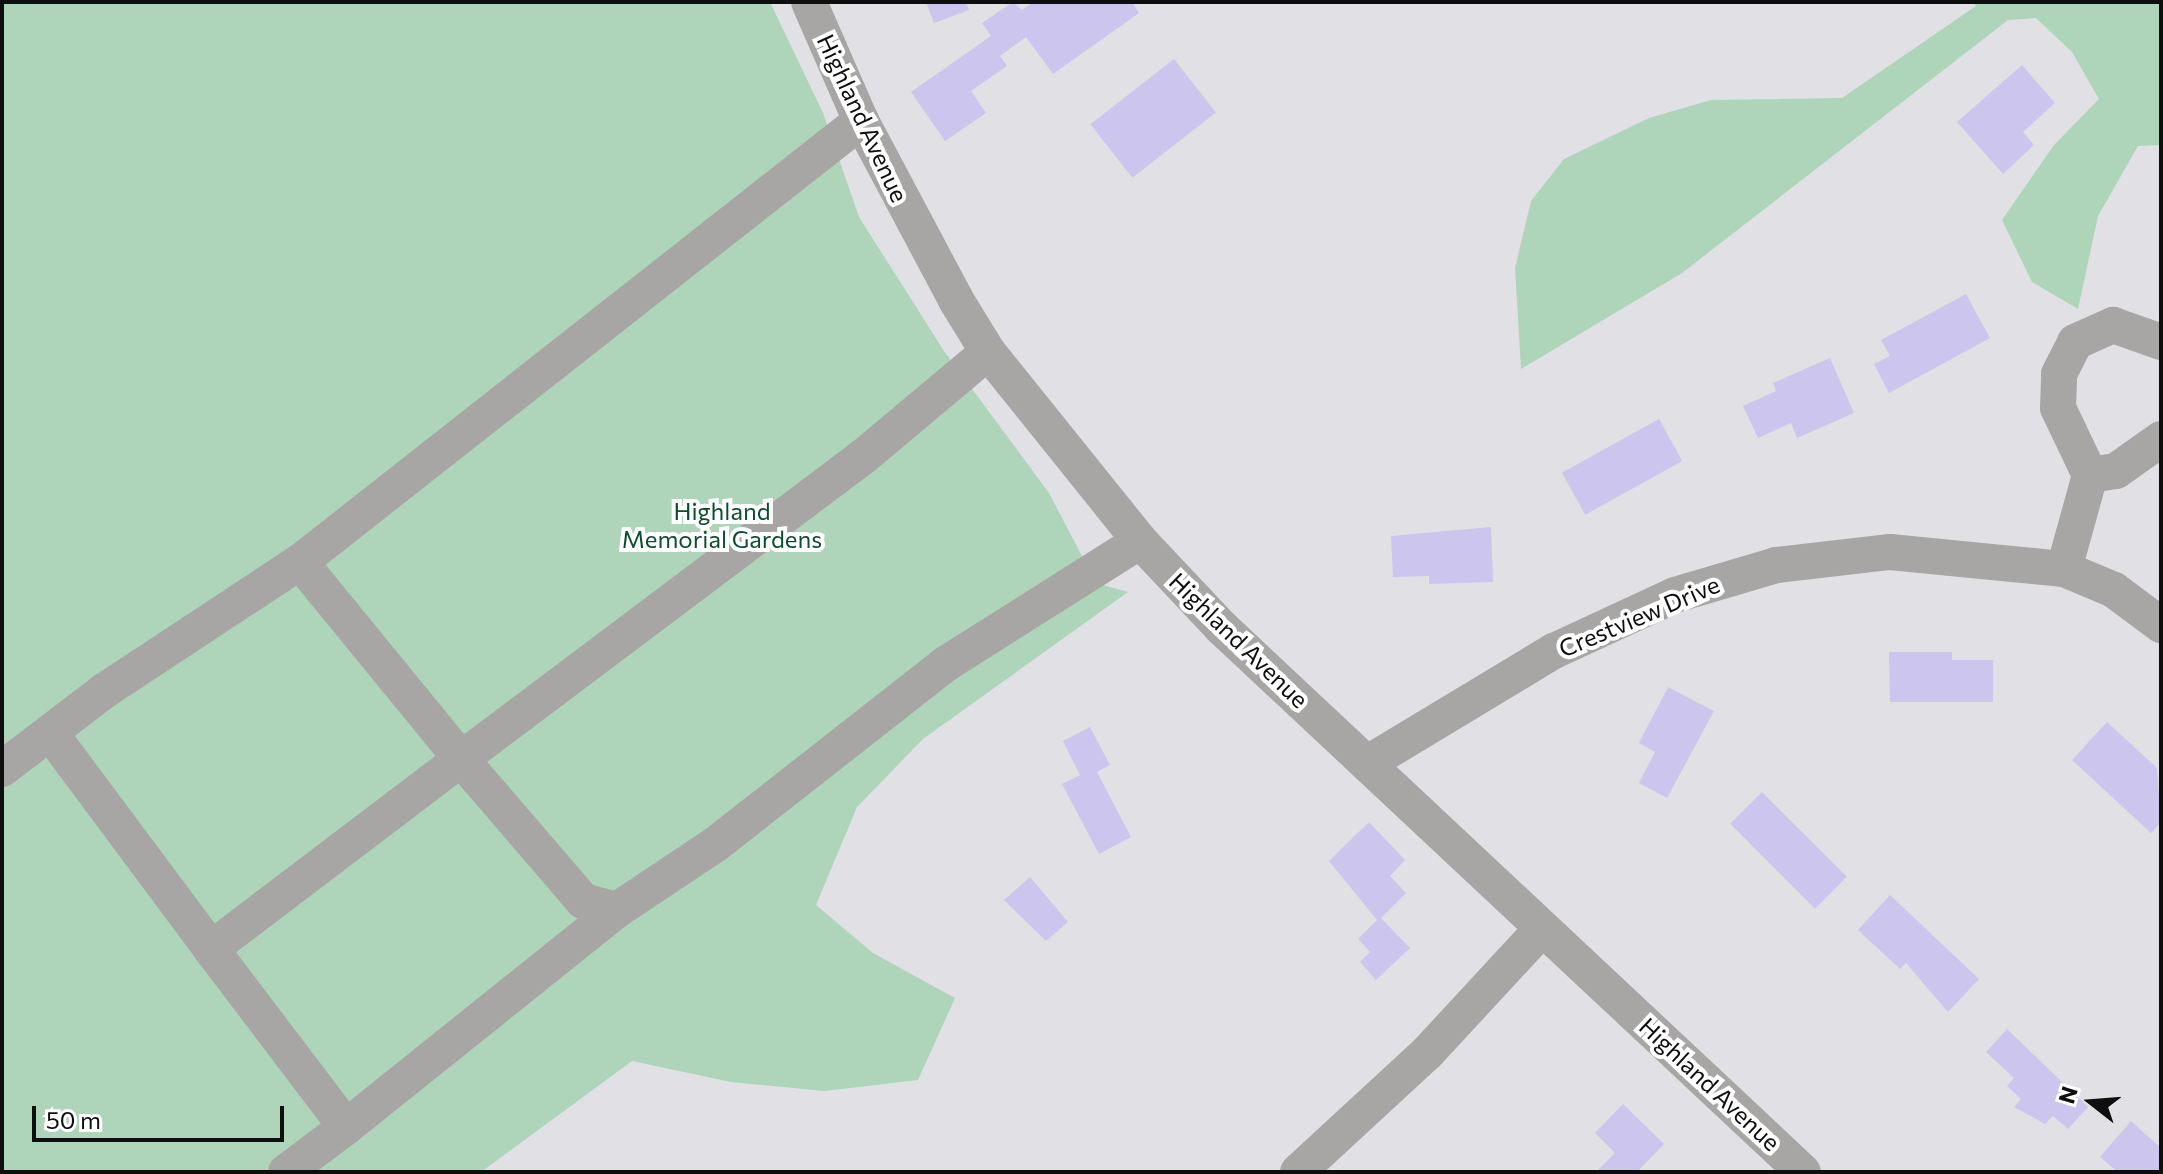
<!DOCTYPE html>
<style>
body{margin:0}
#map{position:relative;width:2163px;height:1174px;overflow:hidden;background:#e1e0e4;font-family:Commissioner,sans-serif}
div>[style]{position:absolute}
.green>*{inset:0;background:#aed4ba}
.building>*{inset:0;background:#ccc5ed;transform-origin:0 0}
.minor>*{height:36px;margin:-18px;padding:0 18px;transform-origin:18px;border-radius:18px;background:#a8a6a5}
span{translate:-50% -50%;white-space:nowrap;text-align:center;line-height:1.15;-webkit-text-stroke:8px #fff;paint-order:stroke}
.street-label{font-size:24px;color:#0e0e0f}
.park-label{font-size:24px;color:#0a4f2d}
.frame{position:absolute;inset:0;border:4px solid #0e0e0f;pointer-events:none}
.north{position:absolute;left:2051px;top:1062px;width:80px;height:80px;-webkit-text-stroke:6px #fff;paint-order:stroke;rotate:287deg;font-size:22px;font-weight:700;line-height:32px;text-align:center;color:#0e0e0f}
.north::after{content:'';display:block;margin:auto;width:28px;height:36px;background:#0e0e0f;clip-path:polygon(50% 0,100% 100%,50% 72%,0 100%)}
.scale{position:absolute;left:32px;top:1106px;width:252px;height:36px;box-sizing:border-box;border:4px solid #0e0e0f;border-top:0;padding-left:10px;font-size:24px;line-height:28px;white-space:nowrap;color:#0e0e0f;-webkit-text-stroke:6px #fff;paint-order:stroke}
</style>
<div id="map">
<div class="green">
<i style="clip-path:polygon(2px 2px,770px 2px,823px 113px,859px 217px,944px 351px,1049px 493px,1096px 583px,1128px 592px,923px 739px,857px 807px,816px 905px,873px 953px,955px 998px,918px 1080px,824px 1091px,731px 1082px,632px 1061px,481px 1172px,2px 1172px)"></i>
<i style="clip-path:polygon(1973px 2px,2161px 2px,2161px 145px,2138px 146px,2098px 216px,2078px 309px,2032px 282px,2002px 220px,2054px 145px,2099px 99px,2072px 52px,2036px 18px,2008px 20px,1682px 273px,1521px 369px,1515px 268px,1531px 201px,1564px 159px,1649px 118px,1711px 100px,1842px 98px,1976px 6px)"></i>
</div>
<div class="building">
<i style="clip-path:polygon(926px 2px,966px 2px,969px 10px,934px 23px)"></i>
<i style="clip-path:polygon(1013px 2px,1022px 10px,1033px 2px,1132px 2px,1139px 13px,1053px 74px,1026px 37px,1000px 56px,1007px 66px,971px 91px,986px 113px,945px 141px,911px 92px,991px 36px,982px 23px)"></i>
<i style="left:1174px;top:59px;width:68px;height:106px;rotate:52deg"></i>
<i style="clip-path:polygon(2022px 65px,2055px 103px,2023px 132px,2034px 145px,2003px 174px,1957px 122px)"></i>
<i style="clip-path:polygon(1966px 294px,1990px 338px,1889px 393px,1874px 364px,1890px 356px,1881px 340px)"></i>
<i style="clip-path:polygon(1830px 358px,1854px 413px,1797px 438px,1791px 423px,1758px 438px,1743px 406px,1776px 391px,1773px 383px)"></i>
<i style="left:1659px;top:419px;width:48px;height:111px;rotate:61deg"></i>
<i style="clip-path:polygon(1491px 527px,1493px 582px,1429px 584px,1429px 576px,1393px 577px,1391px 536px)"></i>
<i style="clip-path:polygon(1889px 652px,1952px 652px,1952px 660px,1993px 660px,1993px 702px,1890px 702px)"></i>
<i style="clip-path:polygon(1668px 687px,1714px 711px,1667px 798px,1639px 783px,1655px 752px,1639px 743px)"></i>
<i style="clip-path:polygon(2107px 722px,2157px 768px,2161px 822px,2151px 833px,2072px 760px)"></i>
<i style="clip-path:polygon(1090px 727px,1110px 765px,1097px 772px,1131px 837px,1099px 854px,1062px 784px,1080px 775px,1063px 741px)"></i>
<i style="left:1762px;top:792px;width:120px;height:45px;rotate:45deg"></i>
<i style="clip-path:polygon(1369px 822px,1405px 860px,1390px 876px,1406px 893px,1381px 918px,1410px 948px,1376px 980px,1360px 962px,1370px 952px,1358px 939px,1377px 920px,1329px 861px)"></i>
<i style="clip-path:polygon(1030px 877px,1068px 922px,1046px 941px,1004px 900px)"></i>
<i style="clip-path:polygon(1890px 895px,1979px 979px,1948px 1012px,1906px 963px,1900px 969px,1858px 930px)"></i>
<i style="clip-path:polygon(2007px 1029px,2088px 1107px,2068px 1129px,2053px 1116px,2045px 1124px,2014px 1107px,2021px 1099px,2007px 1086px,2014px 1078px,1986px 1052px)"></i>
<i style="clip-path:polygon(1623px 1104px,1664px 1144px,1637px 1172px,1596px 1172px,1615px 1153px,1595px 1133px)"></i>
<i style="clip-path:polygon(2131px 1121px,2161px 1148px,2161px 1172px,2118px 1172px,2100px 1157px)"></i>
</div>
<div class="minor">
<i style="left:809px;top:2px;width:130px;rotate:66.4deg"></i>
<i style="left:861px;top:121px;width:203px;rotate:62deg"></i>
<i style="left:956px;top:300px;width:61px;rotate:58.4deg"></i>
<i style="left:988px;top:352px;width:243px;rotate:51.2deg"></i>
<i style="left:1140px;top:541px;width:118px;rotate:46.7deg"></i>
<i style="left:1221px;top:627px;width:797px;rotate:43.12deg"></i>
<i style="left:988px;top:352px;width:162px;rotate:140deg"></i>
<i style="left:864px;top:456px;width:504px;rotate:143.06deg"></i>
<i style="left:461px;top:759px;width:187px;rotate:49.3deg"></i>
<i style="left:583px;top:901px;width:35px;rotate:15deg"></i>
<i style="left:617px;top:910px;width:119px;rotate:-33.7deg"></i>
<i style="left:716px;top:844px;width:290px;rotate:-38.1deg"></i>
<i style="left:944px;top:665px;width:232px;rotate:-32.3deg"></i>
<i style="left:2090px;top:475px;width:26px;rotate:-9deg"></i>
<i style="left:2116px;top:471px;width:55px;rotate:-35.4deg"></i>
<i style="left:300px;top:562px;width:714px;rotate:-38.17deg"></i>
<i style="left:2064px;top:569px;width:98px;rotate:-74.5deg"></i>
<i style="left:2090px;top:475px;width:74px;rotate:-115.5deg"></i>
<i style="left:2058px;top:408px;width:34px;rotate:-88deg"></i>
<i style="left:2059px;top:374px;width:36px;rotate:-63deg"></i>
<i style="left:2075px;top:342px;width:42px;rotate:-24.1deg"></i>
<i style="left:2113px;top:325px;width:51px;rotate:19.5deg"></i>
<i style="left:51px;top:734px;width:268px;rotate:53.3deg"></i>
<i style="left:1368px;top:763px;width:217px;rotate:-31.1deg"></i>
<i style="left:1554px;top:651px;width:133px;rotate:-24.8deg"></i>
<i style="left:1675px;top:595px;width:105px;rotate:-16.5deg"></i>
<i style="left:1776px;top:565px;width:115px;rotate:-6.5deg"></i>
<i style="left:1890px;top:552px;width:175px;rotate:5.6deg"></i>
<i style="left:2064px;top:569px;width:54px;rotate:22.8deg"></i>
<i style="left:2114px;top:590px;width:59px;rotate:36.7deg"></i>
<i style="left:2px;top:769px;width:128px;rotate:-37.4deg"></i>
<i style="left:104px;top:691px;width:235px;rotate:-33.4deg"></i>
<i style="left:300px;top:562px;width:254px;rotate:50.7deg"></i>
<i style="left:461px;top:759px;width:314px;rotate:142.8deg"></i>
<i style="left:211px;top:949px;width:223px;rotate:52.8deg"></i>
<i style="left:346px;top:1127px;width:75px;rotate:143.1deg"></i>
<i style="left:346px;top:1127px;width:347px;rotate:-38.7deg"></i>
<i style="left:1298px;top:1172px;width:176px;rotate:-42.7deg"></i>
<i style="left:1427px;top:1053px;width:169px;rotate:-47.2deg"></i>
</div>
<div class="street-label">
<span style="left:863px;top:118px;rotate:65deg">Highland Avenue</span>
<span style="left:1639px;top:616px;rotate:-23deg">Crestview Drive</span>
<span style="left:1239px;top:640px;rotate:44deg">Highland Avenue</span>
<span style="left:1710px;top:1084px;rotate:43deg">Highland Avenue</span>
</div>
<div class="park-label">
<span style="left:722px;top:525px">Highland<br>Memorial Gardens</span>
</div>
<div class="frame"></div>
<div class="north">N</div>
<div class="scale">50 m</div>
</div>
